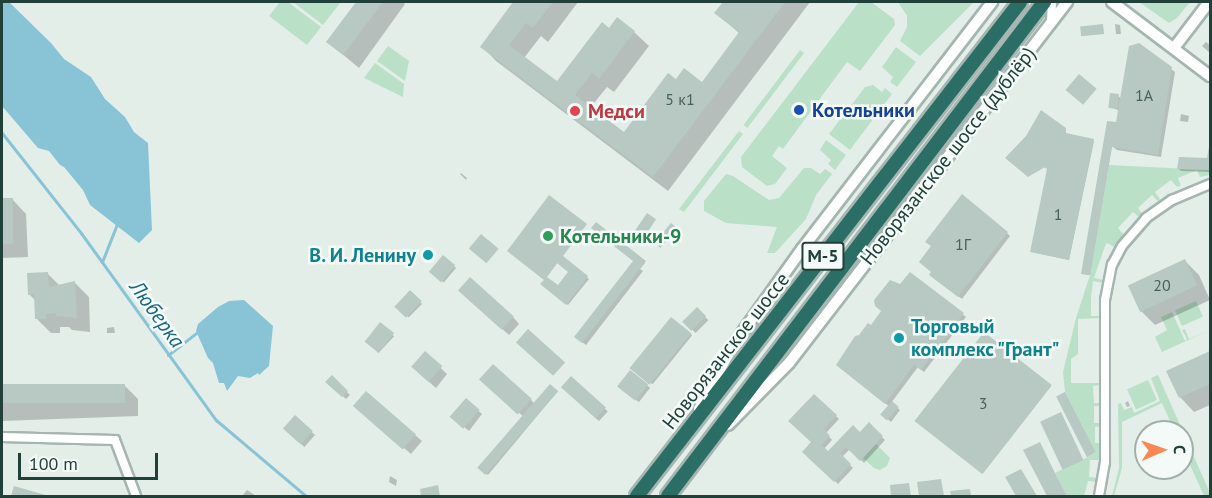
<!DOCTYPE html>
<meta charset="utf-8">
<style>
body{margin:0}
#map{position:relative;width:1212px;height:498px;overflow:hidden;background:#e3eee9;font-family:"PT Sans",sans-serif}
div>[style]{position:absolute}
.green>*{inset:0;background:#bae0c7;transform-origin:0 0}
.water>*{inset:0;background:#88c4d5}
.shadow>*{inset:0;background:#0003;transform-origin:0 0}
.stream>*{height:3px;margin:-1.5px;padding:0 1.5px;transform-origin:1.5px;border-radius:1.5px;background:#88c4d5}
.building>*{inset:0;background:#b8c8c3;transform-origin:0 0}
.roads{filter:drop-shadow(2px 0 #a5b6b1) drop-shadow(-2px 0 #a5b6b1) drop-shadow(0 2px #a5b6b1) drop-shadow(0 -2px #a5b6b1)}
.street>*{height:8px;margin:-4px;padding:0 4px;transform-origin:4px;border-radius:4px;background:#fff}
.secondary>*{height:10px;margin:-5px;padding:0 5px;transform-origin:5px;border-radius:5px;background:#fff}
.highway>*{height:14px;margin:-7px;padding:0 7px;transform-origin:7px;border-radius:7px;background:#2b6e65}
.dots>*{width:16px;height:16px;translate:-50% -50%;box-sizing:border-box;border:3px solid #f4faf7;border-radius:50%}
span{translate:-50% -50%;white-space:nowrap;text-align:center;line-height:1.15;-webkit-text-stroke:5px #f4faf7;paint-order:stroke}
.number-label{font-size:16px;color:#47625c}
.number-label span{-webkit-text-stroke-width:0}
.shield-label span{padding:2px 4px;background:#f4faf7;border:2px solid;border-radius:4px;-webkit-text-stroke-width:0}
.shield-label{font-size:18px;color:#21403a;font-weight:700}
.transit-label{font-size:20px;color:#164399;font-weight:700}
.left{translate:0 -50%;text-align:left}
.health-label{font-size:20px;color:#be3a42;font-weight:700}
.street-label{font-size:20px;color:#21403a}
.leisure-label{font-size:20px;color:#27864d;font-weight:700}
.culture-label{font-size:20px;color:#0d838f;font-weight:700}
.right{translate:-100% -50%;text-align:right}
.water-label{font-size:21px;color:#176780;font-style:italic}
.frame{position:absolute;inset:0;border:3px solid #21403a;pointer-events:none}
.north{position:absolute;left:1134px;top:420px;width:60px;height:60px;box-sizing:border-box;background:#f4faf7;border:2px solid #a0b0ab;border-radius:50%;rotate:88deg;font-size:16px;font-weight:700;line-height:24px;text-align:center;color:#21403a}
.north::after{content:'';display:block;margin:auto;width:21px;height:27px;background:#fa8854;clip-path:polygon(50% 0,100% 100%,50% 72%,0 100%)}
.scale{position:absolute;left:18px;top:453px;width:140px;height:27px;box-sizing:border-box;border:3px solid #21403a;border-top:0;padding-left:8px;font-size:18px;line-height:21px;white-space:nowrap;color:#21403a;-webkit-text-stroke:4px #f4faf7;paint-order:stroke}
</style>
<div id="map">
<div class="green">
<i style="clip-path:polygon(280px 2px,288px 2px,321px 27px,307px 45px,269px 16px)"></i>
<i style="clip-path:polygon(293px 2px,338px 2px,340px 3px,323px 25px)"></i>
<i style="clip-path:polygon(859px 2px,871px 2px,894px 19px,895px 25px,860px 71px,847px 62px,783px 149px,779px 146px,772px 156px,787px 168px,775px 184px,767px 186px,742px 167px,741px 157px)"></i>
<i style="clip-path:polygon(898px 2px,974px 2px,920px 56px,900px 41px,907px 27px,907px 16px)"></i>
<i style="clip-path:polygon(1139px 2px,1190px 2px,1177px 18px,1169px 23px)"></i>
<i style="clip-path:polygon(388px 46px,409px 61px,405px 81px,377px 61px)"></i>
<i style="clip-path:polygon(896px 47px,916px 62px,897px 87px,890px 82px,893px 77px,882px 67px)"></i>
<i style="left:800px;top:50px;width:5px;height:94px;rotate:37deg"></i>
<i style="clip-path:polygon(375px 63px,404px 84px,403px 97px,364px 78px)"></i>
<i style="clip-path:polygon(873px 85px,882px 92px,885px 88px,892px 94px,850px 150px,829px 134px,865px 87px)"></i>
<i style="clip-path:polygon(739px 131px,743px 134px,684px 212px,679px 209px)"></i>
<i style="clip-path:polygon(826px 140px,846px 155px,835px 170px,828px 164px,831px 160px,820px 150px)"></i>
<i style="clip-path:polygon(1109px 165px,1210px 170px,1210px 175px,1200px 177px,1197px 170px,1178px 178px,1181px 186px,1177px 187px,1171px 180px,1155px 192px,1160px 199px,1158px 201px,1152px 195px,1138px 208px,1143px 215px,1140px 218px,1133px 212px,1118px 228px,1124px 235px,1116px 248px,1107px 243px,1105px 246px,1094px 278px,1104px 280px,1103px 283px,1093px 281px,1091px 298px,1091px 316px,1101px 316px,1101px 318px,1078px 319px,1078px 354px,1071px 359px,1071px 383px,1101px 383px,1101px 385px,1093px 386px,1094px 403px,1102px 403px,1102px 406px,1094px 406px,1094px 423px,1102px 423px,1102px 426px,1095px 427px,1095px 443px,1102px 443px,1100px 460px,1090px 460px,1089px 477px,1099px 478px,1098px 482px,1088px 481px,1084px 496px,1067px 496px,1055px 473px,1096px 453px,1065px 392px,1063px 372px,1076px 318px,1090px 275px)"></i>
<i style="clip-path:polygon(804px 168px,811px 168px,820px 174px,825px 169px,832px 174px,816px 195px,806px 219px,775px 253px,767px 253px,777px 227px,726px 223px,704px 211px,704px 201px,726px 174px,733px 176px,769px 200px,779px 198px)"></i>
<i style="left:1196px;top:301px;width:17px;height:23px;rotate:66deg"></i>
<i style="clip-path:polygon(1172px 312px,1185px 341px,1187px 339px,1182px 330px,1185px 329px,1189px 339px,1210px 330px,1162px 352px,1155px 337px,1167px 330px,1161px 317px)"></i>
<i style="clip-path:polygon(1158px 375px,1210px 493px,1210px 496px,1204px 496px,1182px 447px,1182px 432px,1175px 432px,1162px 403px,1122px 422px,1122px 468px,1114px 496px,1112px 496px,1119px 468px,1118px 404px,1121px 403px,1124px 410px,1132px 407px,1134px 413px,1160px 401px,1151px 378px)"></i>
<i style="left:1148px;top:380px;width:22px;height:23px;rotate:66deg"></i>
<i style="clip-path:polygon(876px 444px,890px 458px,887px 466px,880px 470px,874px 468px,863px 458px)"></i>
</div>
<div class="water">
<i style="clip-path:polygon(2px 2px,9px 2px,51px 43px,64px 59px,91px 77px,105px 99px,125px 117px,134px 132px,148px 143px,152px 230px,139px 243px,90px 205px,83px 190px,64px 167px,60px 165px,49px 151px,38px 148px,2px 106px)"></i>
<i style="clip-path:polygon(244px 300px,273px 326px,269px 366px,259px 375px,258px 373px,250px 378px,238px 376px,227px 391px,224px 383px,219px 383px,213px 363px,208px 358px,196px 331px,198px 324px,218px 307px,229px 301px)"></i>
</div>
<div class="shadow">
<i style="clip-path:polygon(358px 2px,403px 2px,405px 4px,359px 68px,328px 42px)"></i>
<i style="clip-path:polygon(515px 2px,578px 2px,548px 42px,541px 36px,524px 58px,558px 83px,609px 30px,634px 32px,649px 46px,614px 92px,607px 87px,590px 108px,624px 134px,676px 81px,702px 84px,740px 34px,716px 13px,725px 2px,810px 2px,668px 191px,496px 61px,482px 46px)"></i>
<i style="clip-path:polygon(1115px 24px,1120px 25px,1121px 34px,1116px 34px)"></i>
<i style="clip-path:polygon(1206px 42px,1210px 45px,1210px 53px,1202px 46px)"></i>
<i style="clip-path:polygon(1171px 69px,1175px 72px,1161px 157px,1117px 150px,1112px 146px,1090px 275px,1083px 274px,1108px 122px,1118px 124px,1120px 111px,1110px 107px,1118px 96px,1122px 99px)"></i>
<i style="clip-path:polygon(1181px 114px,1189px 116px,1188px 122px,1180px 121px)"></i>
<i style="clip-path:polygon(1066px 135px,1094px 141px,1069px 260px,1033px 252px,1049px 169px,1045px 167px,1029px 176px)"></i>
<i style="clip-path:polygon(1210px 149px,1210px 172px,1181px 171px,1178px 168px,1208px 159px)"></i>
<i style="clip-path:polygon(461px 173px,467px 178px,466px 180px,460px 174px)"></i>
<i style="clip-path:polygon(12px 199px,26px 214px,28px 257px,2px 258px,2px 200px)"></i>
<i style="clip-path:polygon(596px 224px,645px 263px,640px 269px,643px 271px,586px 345px,579px 340px,635px 261px)"></i>
<i style="clip-path:polygon(1007px 233px,1010px 236px,962px 299px,934px 278px)"></i>
<i style="clip-path:polygon(evenodd,509px 251px,562px 257px,589px 279px,568px 305px,542px 284px,546px 280px,509px 251px,558px 262px,570px 272px,558px 288px,546px 278px,558px 262px)"></i>
<i style="left:443px;top:257px;width:17px;height:19px;rotate:40deg"></i>
<i style="clip-path:polygon(1185px 261px,1199px 275px,1210px 300px,1155px 325px,1140px 310px)"></i>
<i style="clip-path:polygon(48px 274px,60px 286px,74px 282px,89px 297px,90px 332px,72px 330px,69px 327px,60px 327px,60px 333px,51px 333px,37px 319px,36px 301px,29px 294px)"></i>
<i style="clip-path:polygon(910px 274px,966px 317px,924px 372px,918px 367px,891px 403px,900px 410px,891px 422px,883px 415px,890px 407px,841px 368px)"></i>
<i style="left:410px;top:292px;width:17px;height:19px;rotate:45deg"></i>
<i style="clip-path:polygon(466px 297px,513px 317px,519px 324px,509px 335px)"></i>
<i style="left:697px;top:309px;width:16px;height:18px;rotate:45deg"></i>
<i style="left:672px;top:319px;width:26px;height:63px;rotate:39deg"></i>
<i style="left:381px;top:324px;width:18px;height:23px;rotate:43deg"></i>
<i style="clip-path:polygon(114px 327px,115px 333px,107px 333px,107px 328px)"></i>
<i style="left:984px;top:334px;width:85px;height:110px;rotate:38deg"></i>
<i style="clip-path:polygon(425px 353px,447px 374px,436px 388px,420px 374px)"></i>
<i style="clip-path:polygon(1210px 353px,1210px 405px,1194px 412px,1180px 397px,1168px 372px)"></i>
<i style="clip-path:polygon(332px 377px,350px 395px,346px 399px,327px 382px)"></i>
<i style="left:572px;top:378px;width:49px;height:13px;rotate:43deg"></i>
<i style="clip-path:polygon(124px 385px,138px 399px,138px 416px,2px 421px,2px 390px)"></i>
<i style="clip-path:polygon(647px 385px,650px 388px,639px 402px,622px 390px)"></i>
<i style="clip-path:polygon(488px 386px,531px 400px,535px 404px,557px 392px,488px 475px,480px 468px,524px 417px)"></i>
<i style="clip-path:polygon(814px 396px,839px 419px,826px 433px,832px 440px,824px 449px,828px 453px,860px 434px,869px 425px,885px 440px,864px 463px,850px 449px,842px 457px,853px 468px,838px 484px,804px 452px,813px 442px)"></i>
<i style="clip-path:polygon(466px 400px,482px 414px,469px 431px,456px 420px)"></i>
<i style="clip-path:polygon(1128px 401px,1130px 406px,1127px 407px,1125px 403px)"></i>
<i style="clip-path:polygon(362px 412px,415px 435px,422px 441px,411px 454px)"></i>
<i style="left:295px;top:417px;width:27px;height:16px;rotate:42deg"></i>
<i style="clip-path:polygon(390px 476px,397px 480px,396px 486px,389px 482px)"></i>
<i style="clip-path:polygon(247px 490px,256px 496px,242px 496px)"></i>
<i style="left:986px;top:495px;width:16px;height:1px"></i>
</div>
<div class="stream">
<i style="left:2px;top:133px;width:127px;rotate:51.7deg"></i>
<i style="left:81px;top:233px;width:231px;rotate:54.2deg"></i>
<i style="left:216px;top:420px;width:118px;rotate:40.2deg"></i>
<i style="left:102px;top:262px;width:41px;rotate:-68.5deg"></i>
<i style="left:168px;top:355px;width:36px;rotate:-38deg"></i>
</div>
<div class="building">
<i style="clip-path:polygon(356px 2px,383px 2px,343px 55px,326px 42px)"></i>
<i style="clip-path:polygon(513px 2px,553px 2px,533px 28px,526px 23px,509px 45px,557px 81px,602px 22px,609px 28px,617px 17px,635px 31px,599px 79px,592px 73px,575px 95px,624px 132px,668px 73px,676px 79px,684px 68px,702px 82px,739px 32px,714px 13px,723px 2px,785px 2px,653px 177px,480px 47px)"></i>
<i style="left:1103px;top:24px;width:10px;height:23px;rotate:84deg"></i>
<i style="clip-path:polygon(1139px 43px,1172px 67px,1158px 155px,1112px 147px,1090px 275px,1081px 274px,1107px 121px,1116px 122px,1129px 46px)"></i>
<i style="left:1079px;top:74px;width:23px;height:21px;rotate:40deg"></i>
<i style="left:1110px;top:93px;width:9px;height:15px;rotate:6deg"></i>
<i style="clip-path:polygon(1041px 110px,1066px 128px,1066px 133px,1094px 139px,1069px 260px,1030px 252px,1047px 169px,1044px 167px,1028px 177px,1005px 158px,1026px 136px)"></i>
<i style="clip-path:polygon(1209px 147px,1210px 170px,1177px 169px,1179px 157px,1207px 158px)"></i>
<i style="clip-path:polygon(962px 194px,1008px 232px,958px 297px,929px 275px,931px 272px,919px 262px,931px 246px,925px 242px)"></i>
<i style="clip-path:polygon(evenodd,549px 195px,587px 224px,563px 256px,588px 276px,566px 305px,540px 284px,544px 280px,507px 251px,549px 195px,557px 263px,568px 272px,558px 285px,547px 277px,557px 263px)"></i>
<i style="left:2px;top:198px;width:11px;height:46px"></i>
<i style="left:647px;top:213px;width:11px;height:22px;rotate:34deg"></i>
<i style="clip-path:polygon(596px 222px,646px 261px,582px 343px,574px 337px,633px 261px,591px 228px)"></i>
<i style="left:671px;top:223px;width:8px;height:26px;rotate:40deg"></i>
<i style="left:481px;top:234px;width:23px;height:19px;rotate:40deg"></i>
<i style="left:443px;top:255px;width:16px;height:22px;rotate:40deg"></i>
<i style="left:1185px;top:259px;width:29px;height:63px;rotate:65deg"></i>
<i style="clip-path:polygon(48px 272px,49px 287px,75px 281px,77px 318px,56px 316px,56px 313px,46px 314px,46px 319px,35px 319px,34px 294px,28px 295px,27px 273px)"></i>
<i style="clip-path:polygon(910px 272px,964px 313px,921px 370px,914px 365px,885px 404px,836px 365px,855px 336px,859px 335px,868px 323px,871px 325px,881px 311px,875px 306px,874px 300px,890px 280px,900px 284px)"></i>
<i style="left:470px;top:277px;width:59px;height:18px;rotate:42deg"></i>
<i style="left:410px;top:290px;width:16px;height:23px;rotate:43deg"></i>
<i style="left:697px;top:307px;width:13px;height:21px;rotate:45deg"></i>
<i style="left:671px;top:317px;width:26px;height:66px;rotate:39deg"></i>
<i style="left:380px;top:322px;width:18px;height:25px;rotate:38deg"></i>
<i style="left:528px;top:329px;width:50px;height:18px;rotate:42deg"></i>
<i style="left:984px;top:332px;width:86px;height:113px;rotate:38deg"></i>
<i style="left:425px;top:351px;width:23px;height:21px;rotate:41deg"></i>
<i style="clip-path:polygon(1210px 351px,1210px 384px,1179px 398px,1166px 371px)"></i>
<i style="left:493px;top:364px;width:52px;height:21px;rotate:42deg"></i>
<i style="left:630px;top:370px;width:23px;height:21px;rotate:38deg"></i>
<i style="clip-path:polygon(332px 375px,348px 391px,342px 397px,325px 382px)"></i>
<i style="left:571px;top:376px;width:47px;height:15px;rotate:42deg"></i>
<i style="left:125px;top:384px;width:19px;height:123px;rotate:90deg"></i>
<i style="left:550px;top:384px;width:11px;height:111px;rotate:41deg"></i>
<i style="left:366px;top:391px;width:66px;height:20px;rotate:41deg"></i>
<i style="left:1065px;top:392px;width:68px;height:10px;rotate:63deg"></i>
<i style="clip-path:polygon(814px 394px,837px 415px,824px 429px,830px 436px,822px 445px,828px 451px,853px 425px,860px 432px,869px 422px,883px 436px,860px 461px,846px 447px,840px 453px,851px 464px,834px 482px,802px 452px,811px 442px,788px 421px)"></i>
<i style="left:466px;top:398px;width:18px;height:25px;rotate:41deg"></i>
<i style="left:892px;top:401px;width:9px;height:18px;rotate:41deg"></i>
<i style="left:1061px;top:412px;width:53px;height:23px;rotate:65deg"></i>
<i style="left:295px;top:415px;width:24px;height:18px;rotate:42deg"></i>
<i style="clip-path:polygon(1040px 442px,1055px 473px,1067px 496px,1047px 496px,1023px 450px)"></i>
<i style="clip-path:polygon(1021px 469px,1037px 496px,1016px 496px,1005px 477px)"></i>
<i style="clip-path:polygon(941px 479px,944px 496px,919px 496px,917px 482px)"></i>
<i style="clip-path:polygon(909px 483px,911px 496px,891px 496px,890px 485px)"></i>
<i style="clip-path:polygon(438px 485px,440px 496px,421px 496px,420px 489px)"></i>
<i style="clip-path:polygon(14px 486px,49px 496px,11px 496px)"></i>
<i style="clip-path:polygon(970px 489px,971px 496px,951px 496px,950px 491px)"></i>
</div>
<div class="roads">
<div class="street">
<i style="left:1051px;top:21px;width:19px;rotate:-87deg"></i>
<i style="left:2px;top:437px;width:113px;rotate:1.5deg"></i>
<i style="left:115px;top:440px;width:60px;rotate:69.4deg"></i>
<i style="left:1099px;top:496px;width:35px;rotate:-80deg"></i>
<i style="left:1105px;top:462px;width:162px;rotate:-90deg"></i>
<i style="left:1105px;top:300px;width:36px;rotate:-79deg"></i>
<i style="left:1112px;top:265px;width:21px;rotate:-62deg"></i>
<i style="left:1122px;top:246px;width:37px;rotate:-49deg"></i>
<i style="left:1146px;top:218px;width:32px;rotate:-35deg"></i>
<i style="left:1172px;top:200px;width:41px;rotate:-22.8deg"></i>
</div>
<div class="secondary">
<i style="left:1112px;top:2px;width:123px;rotate:37.1deg"></i>
<i style="left:1174px;top:48px;width:58px;rotate:-52.7deg"></i>
<i style="left:699px;top:409px;width:70px;rotate:-62deg"></i>
<i style="left:732px;top:347px;width:120px;rotate:-54.5deg"></i>
<i style="left:802px;top:249px;width:312px;rotate:-52.4deg"></i>
<i style="left:728px;top:425px;width:87px;rotate:-45.5deg"></i>
<i style="left:789px;top:363px;width:456px;rotate:-52.4deg"></i>
</div>
<div class="highway">
<i style="left:637px;top:496px;width:625px;rotate:-52.21deg"></i>
<i style="left:668px;top:496px;width:621px;rotate:-52.72deg"></i>
</div>
</div>
<div class="dots">
<i style="left:799px;top:110px;background:#1a4fb4"></i>
<i style="left:575px;top:111px;background:#e0444e"></i>
<i style="left:548px;top:236px;background:#2e9e5b"></i>
<i style="left:428px;top:255px;background:#0f9aa8"></i>
<i style="left:899px;top:338px;background:#0f9aa8"></i>
</div>
<div class="number-label">
<span style="left:1144px;top:95px">1А</span>
<span style="left:680px;top:99px">5 к1</span>
<span style="left:1058px;top:214px">1</span>
<span style="left:963px;top:244px">1Г</span>
<span style="left:1162px;top:285px">20</span>
<span style="left:983px;top:403px">3</span>
</div>
<div class="shield-label">
<span style="left:823px;top:256px">М-5</span>
</div>
<div class="transit-label">
<span class="left" style="left:812px;top:110px">Котельники</span>
</div>
<div class="health-label">
<span class="left" style="left:588px;top:111px">Медси</span>
</div>
<div class="street-label">
<span style="left:948px;top:156px;rotate:-52deg">Новорязанское шоссе (дублёр)</span>
<span style="left:726px;top:351px;rotate:-52deg">Новорязанское шоссе</span>
</div>
<div class="leisure-label">
<span class="left" style="left:560px;top:236px">Котельники-9</span>
</div>
<div class="culture-label">
<span class="right" style="left:416px;top:255px">В. И. Ленину</span>
<span class="left" style="left:911px;top:338px">Торговый<br>комплекс "Грант"</span>
</div>
<div class="water-label">
<span style="left:157px;top:314px;rotate:54deg">Люберка</span>
</div>
<div class="frame"></div>
<div class="north">С</div>
<div class="scale">100 m</div>
</div>
